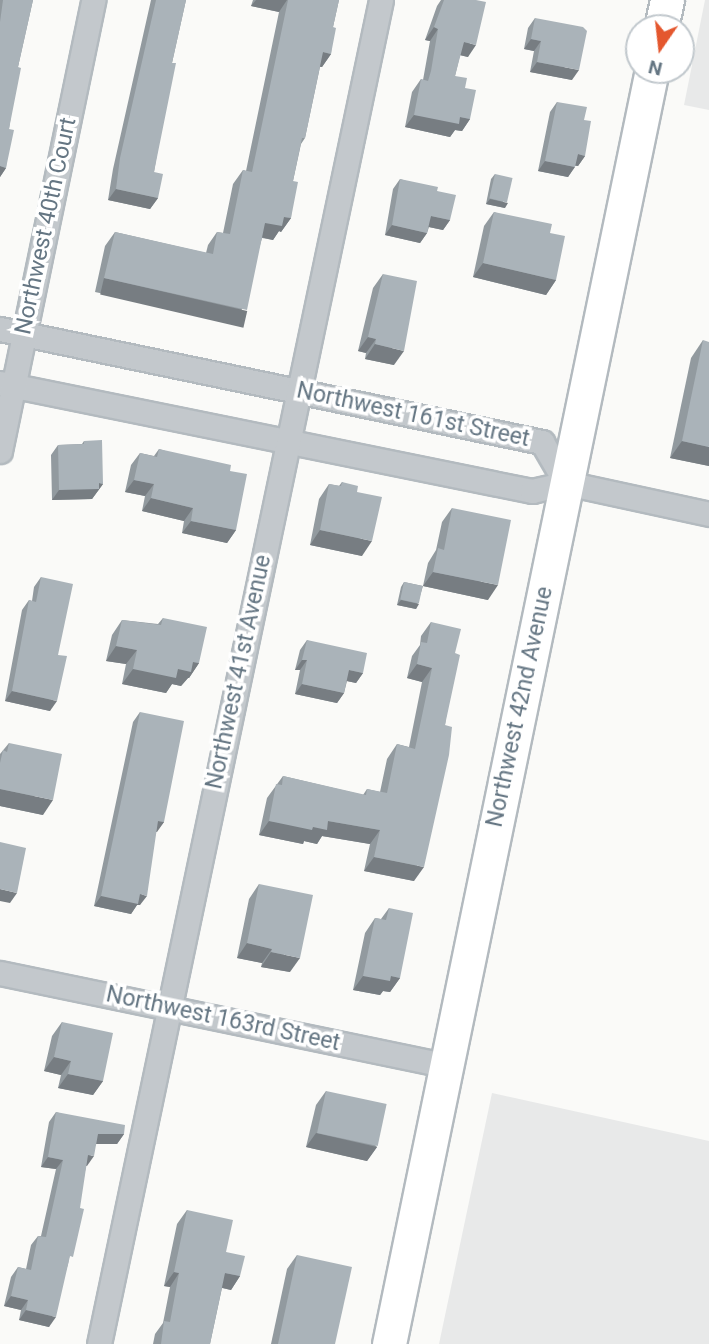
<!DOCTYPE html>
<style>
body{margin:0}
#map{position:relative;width:709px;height:1344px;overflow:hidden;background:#fafaf8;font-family:Roboto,sans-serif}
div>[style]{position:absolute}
.built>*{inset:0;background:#e8e9e9}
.roads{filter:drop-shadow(2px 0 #b3babf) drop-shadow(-2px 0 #b3babf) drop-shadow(0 2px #b3babf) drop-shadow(0 -2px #b3babf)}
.street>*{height:23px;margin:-11.5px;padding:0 11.5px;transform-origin:11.5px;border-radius:11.5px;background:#c3c8cc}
.secondary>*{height:33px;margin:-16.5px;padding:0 16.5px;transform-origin:16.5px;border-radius:16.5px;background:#fff}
.wall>*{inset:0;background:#929a9f}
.shaded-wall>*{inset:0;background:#777d82;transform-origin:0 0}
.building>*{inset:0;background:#aab3b9;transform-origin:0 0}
span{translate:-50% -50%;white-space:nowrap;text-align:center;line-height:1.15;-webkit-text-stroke:7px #fff;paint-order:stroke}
.street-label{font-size:23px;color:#657683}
.north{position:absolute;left:625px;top:14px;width:70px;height:70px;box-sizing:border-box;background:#fff;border:2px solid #c1c8cd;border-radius:50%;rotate:194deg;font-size:19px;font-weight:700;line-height:28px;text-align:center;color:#657683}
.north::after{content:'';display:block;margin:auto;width:24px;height:32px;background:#e4572e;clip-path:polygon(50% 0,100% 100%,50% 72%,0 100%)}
</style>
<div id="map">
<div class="built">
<i style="clip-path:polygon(705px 0,709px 0,709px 110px,684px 105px)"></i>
<i style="clip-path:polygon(492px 1093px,709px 1141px,709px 1344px,439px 1344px)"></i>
</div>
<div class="roads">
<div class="street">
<i style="left:0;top:329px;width:554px;rotate:11.78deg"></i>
<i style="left:542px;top:442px;width:48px;rotate:59.7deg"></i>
<i style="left:0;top:383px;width:543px;rotate:11.48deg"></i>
<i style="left:532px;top:491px;width:35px;rotate:-13deg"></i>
<i style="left:566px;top:483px;width:146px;rotate:12.2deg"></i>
<i style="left:0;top:451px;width:460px;rotate:-78.3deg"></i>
<i style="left:0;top:973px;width:454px;rotate:11.7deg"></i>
<i style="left:99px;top:1344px;width:1373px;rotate:-78.15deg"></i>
</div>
<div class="secondary">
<i style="left:661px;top:28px;width:29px;rotate:-78deg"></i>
<i style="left:389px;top:1344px;width:1301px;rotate:-78.34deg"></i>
</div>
</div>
<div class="wall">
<i style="clip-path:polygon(0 0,33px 0,18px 67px,9px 129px,6px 168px,0 177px)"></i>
<i style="clip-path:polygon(151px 0,186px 0,172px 63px,154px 172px,158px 198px,150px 209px,108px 200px,113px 169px)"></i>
<i style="clip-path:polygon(253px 0,339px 0,333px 27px,331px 54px,322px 67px,320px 67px,305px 138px,301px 144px,293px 181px,291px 218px,281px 232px,279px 231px,273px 240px,262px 238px,238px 323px,95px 292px,105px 246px,115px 232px,206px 253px,208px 245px,217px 232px,223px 233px,233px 184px,243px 170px,246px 171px,279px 12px,251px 6px)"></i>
<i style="clip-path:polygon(441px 0,476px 0,468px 57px,460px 55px,455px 76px,465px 88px,470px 119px,462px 131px,455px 130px,450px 137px,405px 127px,412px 92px,421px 79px,423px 80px,430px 41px,425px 40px,437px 6px)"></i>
<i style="clip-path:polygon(535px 18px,572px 80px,530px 72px,534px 51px,524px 49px,528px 28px)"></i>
<i style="clip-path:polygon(557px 102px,584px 120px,585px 156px,578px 166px,575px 166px,568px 177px,538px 171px,550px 112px)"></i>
<i style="clip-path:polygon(495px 174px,505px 208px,486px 204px,491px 179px)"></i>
<i style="clip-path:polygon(400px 179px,437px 191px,450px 220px,443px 230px,429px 227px,427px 233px,420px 243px,385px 235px,393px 189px)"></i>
<i style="clip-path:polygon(494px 212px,550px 233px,556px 280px,546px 295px,473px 277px,484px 226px)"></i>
<i style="clip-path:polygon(383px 274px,394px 365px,365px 359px,366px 353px,358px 351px,373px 288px)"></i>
<i style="clip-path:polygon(703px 340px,709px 466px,670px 458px,691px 358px)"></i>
<i style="clip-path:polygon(84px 441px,103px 484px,92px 499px,52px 500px,51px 455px,58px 445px,82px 444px)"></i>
<i style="clip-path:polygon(159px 449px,230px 471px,236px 530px,227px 543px,182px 533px,184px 521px,142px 511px,145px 496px,125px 492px,131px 465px,140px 453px,154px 456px)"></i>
<i style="clip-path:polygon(342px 482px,357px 492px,362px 556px,310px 545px,319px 499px,329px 484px,339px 486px)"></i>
<i style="clip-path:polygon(452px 508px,488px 600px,423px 586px,416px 609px,397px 605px,401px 587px,404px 582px,423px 586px,428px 563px,436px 550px,442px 522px)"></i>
<i style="clip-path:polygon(41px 577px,58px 655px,50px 711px,5px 701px,22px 610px,29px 600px,32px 601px,34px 587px)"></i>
<i style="clip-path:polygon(163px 618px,199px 663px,189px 678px,188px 678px,181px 686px,172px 684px,166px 693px,122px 684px,126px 664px,106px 661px,112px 635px,122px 620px,158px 624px)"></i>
<i style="clip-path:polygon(431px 622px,455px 653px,445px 725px,414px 881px,364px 871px,370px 844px,322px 836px,317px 844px,304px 841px,303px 844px,259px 835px,267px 798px,283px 776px,363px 795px,367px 789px,380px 792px,387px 759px,397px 744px,409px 747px,422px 682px,407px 678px,412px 656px,420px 645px,421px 636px)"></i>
<i style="clip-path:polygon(307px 640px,363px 673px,356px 683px,347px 681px,344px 693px,337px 703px,295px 694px,300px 670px,295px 670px,300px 650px)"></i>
<i style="clip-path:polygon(140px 712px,164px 822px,156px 832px,140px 905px,137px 905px,131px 914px,94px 906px,133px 722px)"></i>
<i style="clip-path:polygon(9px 743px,43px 815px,0 806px,0 754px)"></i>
<i style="clip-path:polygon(259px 884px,290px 972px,261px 967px,262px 963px,237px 958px,249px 899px)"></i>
<i style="clip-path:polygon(389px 908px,400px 978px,390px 992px,383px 991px,380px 995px,353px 990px,365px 933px,375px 918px,381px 919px)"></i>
<i style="clip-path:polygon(62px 1022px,103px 1081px,93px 1095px,58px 1088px,61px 1075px,44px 1071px,52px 1036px)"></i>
<i style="clip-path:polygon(326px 1091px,377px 1147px,367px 1161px,306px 1147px,316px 1105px)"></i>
<i style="clip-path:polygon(56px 1112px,124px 1134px,117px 1144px,96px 1144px,86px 1166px,68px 1264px,49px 1327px,19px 1320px,21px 1310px,4px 1306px,11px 1277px,18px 1267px,26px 1269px,31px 1245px,38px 1236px,41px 1236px,56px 1169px,41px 1167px,49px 1122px)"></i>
<i style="clip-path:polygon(187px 1210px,226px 1252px,240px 1276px,231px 1290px,222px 1288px,210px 1344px,153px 1344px,155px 1334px,163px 1323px,170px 1287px,164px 1286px,177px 1224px)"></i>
<i style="clip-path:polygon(297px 1255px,335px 1344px,271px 1344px,287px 1269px)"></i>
</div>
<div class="shaded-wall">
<i style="clip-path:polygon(256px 0,287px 0,279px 12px,251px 6px)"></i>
<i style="clip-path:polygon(434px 27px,438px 29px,430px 41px,425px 40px)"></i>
<i style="clip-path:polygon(531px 39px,541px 41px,534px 51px,524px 49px)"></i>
<i style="clip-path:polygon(464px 42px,476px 45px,468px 57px,455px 54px)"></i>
<i style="clip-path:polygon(323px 52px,331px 54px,322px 67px,314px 65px)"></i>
<i style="clip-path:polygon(537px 62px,579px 70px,572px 80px,530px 72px)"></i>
<i style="clip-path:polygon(414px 115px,460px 117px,470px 119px,462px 131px,455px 130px,450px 137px,405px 127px)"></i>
<i style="clip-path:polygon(578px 154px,585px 156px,578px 166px,571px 164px)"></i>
<i style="clip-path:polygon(545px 161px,575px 167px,568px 177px,538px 171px)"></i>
<i style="clip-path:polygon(0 166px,6px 168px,0 177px)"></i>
<i style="clip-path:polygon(116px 189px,158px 198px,150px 209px,108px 200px)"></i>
<i style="clip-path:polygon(490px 199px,508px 203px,505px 208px,486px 204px)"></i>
<i style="clip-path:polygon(431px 216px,450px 220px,443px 230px,424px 226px)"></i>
<i style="clip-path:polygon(284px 217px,291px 218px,281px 232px,279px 231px,273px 240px,256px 236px,265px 223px)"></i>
<i style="clip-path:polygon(392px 225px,427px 233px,420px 243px,385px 235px)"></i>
<i style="clip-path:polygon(483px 263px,556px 280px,546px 295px,473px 277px)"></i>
<i style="left:104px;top:278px;width:147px;height:17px;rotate:13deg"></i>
<i style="clip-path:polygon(368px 337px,376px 339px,366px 353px,358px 351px)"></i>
<i style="clip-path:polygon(375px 344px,404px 351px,394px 365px,365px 359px)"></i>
<i style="clip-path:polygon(682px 441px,709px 447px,709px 466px,670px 458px)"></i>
<i style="clip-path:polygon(134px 480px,154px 484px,145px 496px,125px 492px)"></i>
<i style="clip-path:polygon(99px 483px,103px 484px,92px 499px,52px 500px,59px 490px)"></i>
<i style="clip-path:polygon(151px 498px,193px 508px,184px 521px,142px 511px)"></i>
<i style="clip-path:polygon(191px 521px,236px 530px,227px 543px,182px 533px)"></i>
<i style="clip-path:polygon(320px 530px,372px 541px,362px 556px,310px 545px)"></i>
<i style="clip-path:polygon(433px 572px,498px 585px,488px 600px,423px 586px)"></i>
<i style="clip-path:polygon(401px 600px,419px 604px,416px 609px,397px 605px)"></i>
<i style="clip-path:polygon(116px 646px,137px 650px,126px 664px,106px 661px)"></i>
<i style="clip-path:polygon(302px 660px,307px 660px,300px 670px,295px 670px)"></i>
<i style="clip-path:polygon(193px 662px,199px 663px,189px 678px,188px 678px,181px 686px,172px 684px,166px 693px,122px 684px,133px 669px,178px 669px)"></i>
<i style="clip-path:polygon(417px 664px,432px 668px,422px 682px,407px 678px)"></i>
<i style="clip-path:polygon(349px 670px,363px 673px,356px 683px,342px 680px)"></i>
<i style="clip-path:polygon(302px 684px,344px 693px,337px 703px,295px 694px)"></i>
<i style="clip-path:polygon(12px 691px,57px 701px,50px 711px,5px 701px)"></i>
<i style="clip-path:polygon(0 789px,53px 800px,43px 815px,0 806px)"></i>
<i style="clip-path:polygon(158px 821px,164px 822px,157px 832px,151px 831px)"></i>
<i style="clip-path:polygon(269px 821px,313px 827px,328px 821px,380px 830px,370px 844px,322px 836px,317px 844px,304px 841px,303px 844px,259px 835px)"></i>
<i style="clip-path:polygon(374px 857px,424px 867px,414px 881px,364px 871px)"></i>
<i style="clip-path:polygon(0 889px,17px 893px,10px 903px,0 901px)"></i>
<i style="clip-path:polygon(140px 894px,147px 896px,140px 905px,137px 905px,131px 914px,94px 906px,101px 896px)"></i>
<i style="clip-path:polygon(247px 943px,272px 949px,262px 963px,237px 958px)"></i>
<i style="clip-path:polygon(271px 952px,300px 958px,290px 972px,261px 967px)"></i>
<i style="clip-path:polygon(363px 976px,391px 976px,400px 978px,390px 992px,383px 991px,380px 995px,353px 990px)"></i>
<i style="clip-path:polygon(54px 1057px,71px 1061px,61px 1075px,44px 1071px)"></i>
<i style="clip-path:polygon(68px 1074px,103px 1081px,93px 1095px,58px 1088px)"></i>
<i style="clip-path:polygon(316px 1133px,377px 1147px,367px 1161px,306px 1147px)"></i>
<i style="clip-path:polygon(98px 1134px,124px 1134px,117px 1144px,91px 1144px)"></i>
<i style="clip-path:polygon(88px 1155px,94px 1156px,87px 1166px,81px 1165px)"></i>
<i style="clip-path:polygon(48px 1157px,63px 1160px,56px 1169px,41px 1167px)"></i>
<i style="clip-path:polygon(174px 1272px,179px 1273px,170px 1287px,164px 1286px)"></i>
<i style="clip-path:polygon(225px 1273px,240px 1276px,231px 1290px,215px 1286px)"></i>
<i style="clip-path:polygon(11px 1296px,28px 1300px,21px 1310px,4px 1306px)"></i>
<i style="clip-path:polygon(26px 1310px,56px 1317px,49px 1327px,19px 1320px)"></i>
</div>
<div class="building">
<i style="clip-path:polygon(3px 0,33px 0,18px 67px,21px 68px,9px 129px,14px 130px,6px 168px,0 166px,0 22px)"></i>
<i style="clip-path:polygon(156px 0,186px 0,172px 63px,176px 63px,154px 172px,163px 174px,158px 198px,116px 189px,120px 158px)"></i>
<i style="clip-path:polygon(288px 0,339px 0,333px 27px,336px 28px,331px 54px,323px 52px,305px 138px,302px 138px,293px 181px,298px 182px,291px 218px,284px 217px,282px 226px,265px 223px,247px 310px,104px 278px,115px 232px,213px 254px,217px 232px,230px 234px,243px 170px,252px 172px)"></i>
<i style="clip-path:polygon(444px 0,476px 0,486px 2px,476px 45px,464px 42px,455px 76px,467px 78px,465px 88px,476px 90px,470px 119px,460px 117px,459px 124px,414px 115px,421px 79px,428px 81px,431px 71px,438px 29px,434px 27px)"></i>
<i style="clip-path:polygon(535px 18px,583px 27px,587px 31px,579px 70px,537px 62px,541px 41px,531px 39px)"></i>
<i style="clip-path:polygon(557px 102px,587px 107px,584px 120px,591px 121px,585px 156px,578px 154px,575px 167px,545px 161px)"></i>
<i style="left:495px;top:174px;width:18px;height:25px;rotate:13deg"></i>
<i style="clip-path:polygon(400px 179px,438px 187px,437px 191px,456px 195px,450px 220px,431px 216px,427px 233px,392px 225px)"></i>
<i style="clip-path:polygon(494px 212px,552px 224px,550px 233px,565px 236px,556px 280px,483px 263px)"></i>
<i style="clip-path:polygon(383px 274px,417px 281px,404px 351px,375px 344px,376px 339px,368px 337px)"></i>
<i style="clip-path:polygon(703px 340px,709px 342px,709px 447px,682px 441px)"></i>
<i style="clip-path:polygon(102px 440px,103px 484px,99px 483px,99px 489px,59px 490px,58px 445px,84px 444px,84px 441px)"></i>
<i style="clip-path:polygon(159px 449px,231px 465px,230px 471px,247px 474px,236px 530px,191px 521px,193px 508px,151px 498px,154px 484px,134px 480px,140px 453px,157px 457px)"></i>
<i style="clip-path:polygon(342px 482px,358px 486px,357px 492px,382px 497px,372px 541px,320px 530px,329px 484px,341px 486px)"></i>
<i style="clip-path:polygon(452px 508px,511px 520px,498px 585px,433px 572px,438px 548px,444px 550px)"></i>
<i style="clip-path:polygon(41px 577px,73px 584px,58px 655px,67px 656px,57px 701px,12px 691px,29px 600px,36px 602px)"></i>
<i style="left:404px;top:582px;width:19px;height:18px;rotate:12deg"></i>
<i style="clip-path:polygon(163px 618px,207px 627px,199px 663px,193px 662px,191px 672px,178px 669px,176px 678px,133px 669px,137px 650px,116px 646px,122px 620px,161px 625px)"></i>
<i style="clip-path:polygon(431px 622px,461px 629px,455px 653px,460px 655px,445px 725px,452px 727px,449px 755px,424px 867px,374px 857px,380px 830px,328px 821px,327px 830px,313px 827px,312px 830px,269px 821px,276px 784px,282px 785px,283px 776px,366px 795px,367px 789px,387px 793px,397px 744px,415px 749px,432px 668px,417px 664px,421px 642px,427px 643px)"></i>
<i style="clip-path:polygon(307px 640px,367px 653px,363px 673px,349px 670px,344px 693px,302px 684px,307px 660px,302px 660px)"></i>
<i style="clip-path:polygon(140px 712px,184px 721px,164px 822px,158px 821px,147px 896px,140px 894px,138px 904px,101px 896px)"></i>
<i style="clip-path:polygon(9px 743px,62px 754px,53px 800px,0 789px,0 763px,3px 750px,7px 752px)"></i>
<i style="clip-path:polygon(0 842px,26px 848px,17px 893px,0 889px)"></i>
<i style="clip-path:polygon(259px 884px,313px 895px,300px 958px,271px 952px,272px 949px,247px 943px)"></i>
<i style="clip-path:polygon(389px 908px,413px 913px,400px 978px,391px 976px,390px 981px,363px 976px,375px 918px,386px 920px)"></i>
<i style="clip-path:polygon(62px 1022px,113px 1033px,103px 1081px,68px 1074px,71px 1061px,54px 1057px)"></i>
<i style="left:326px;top:1091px;width:62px;height:43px;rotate:12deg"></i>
<i style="clip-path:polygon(56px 1112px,125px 1125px,124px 1134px,98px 1134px,94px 1156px,88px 1155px,80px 1208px,84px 1209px,73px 1257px,70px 1256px,56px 1317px,26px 1310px,28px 1300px,11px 1296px,18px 1267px,31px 1270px,38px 1236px,46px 1237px,63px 1160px,48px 1157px)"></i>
<i style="clip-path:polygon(187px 1210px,233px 1220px,226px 1252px,245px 1256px,240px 1276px,225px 1273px,210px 1344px,161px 1344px,164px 1321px,170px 1322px,179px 1273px,174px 1272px)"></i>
<i style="clip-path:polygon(297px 1255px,352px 1267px,335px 1344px,278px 1344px)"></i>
</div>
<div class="street-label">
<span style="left:46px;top:226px;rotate:-78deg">Northwest 40th Court</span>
<span style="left:413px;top:415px;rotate:12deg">Northwest 161st Street</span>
<span style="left:239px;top:672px;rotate:-78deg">Northwest 41st Avenue</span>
<span style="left:520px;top:707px;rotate:-78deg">Northwest 42nd Avenue</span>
<span style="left:223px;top:1019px;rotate:12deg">Northwest 163rd Street</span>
</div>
<div class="north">N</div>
</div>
